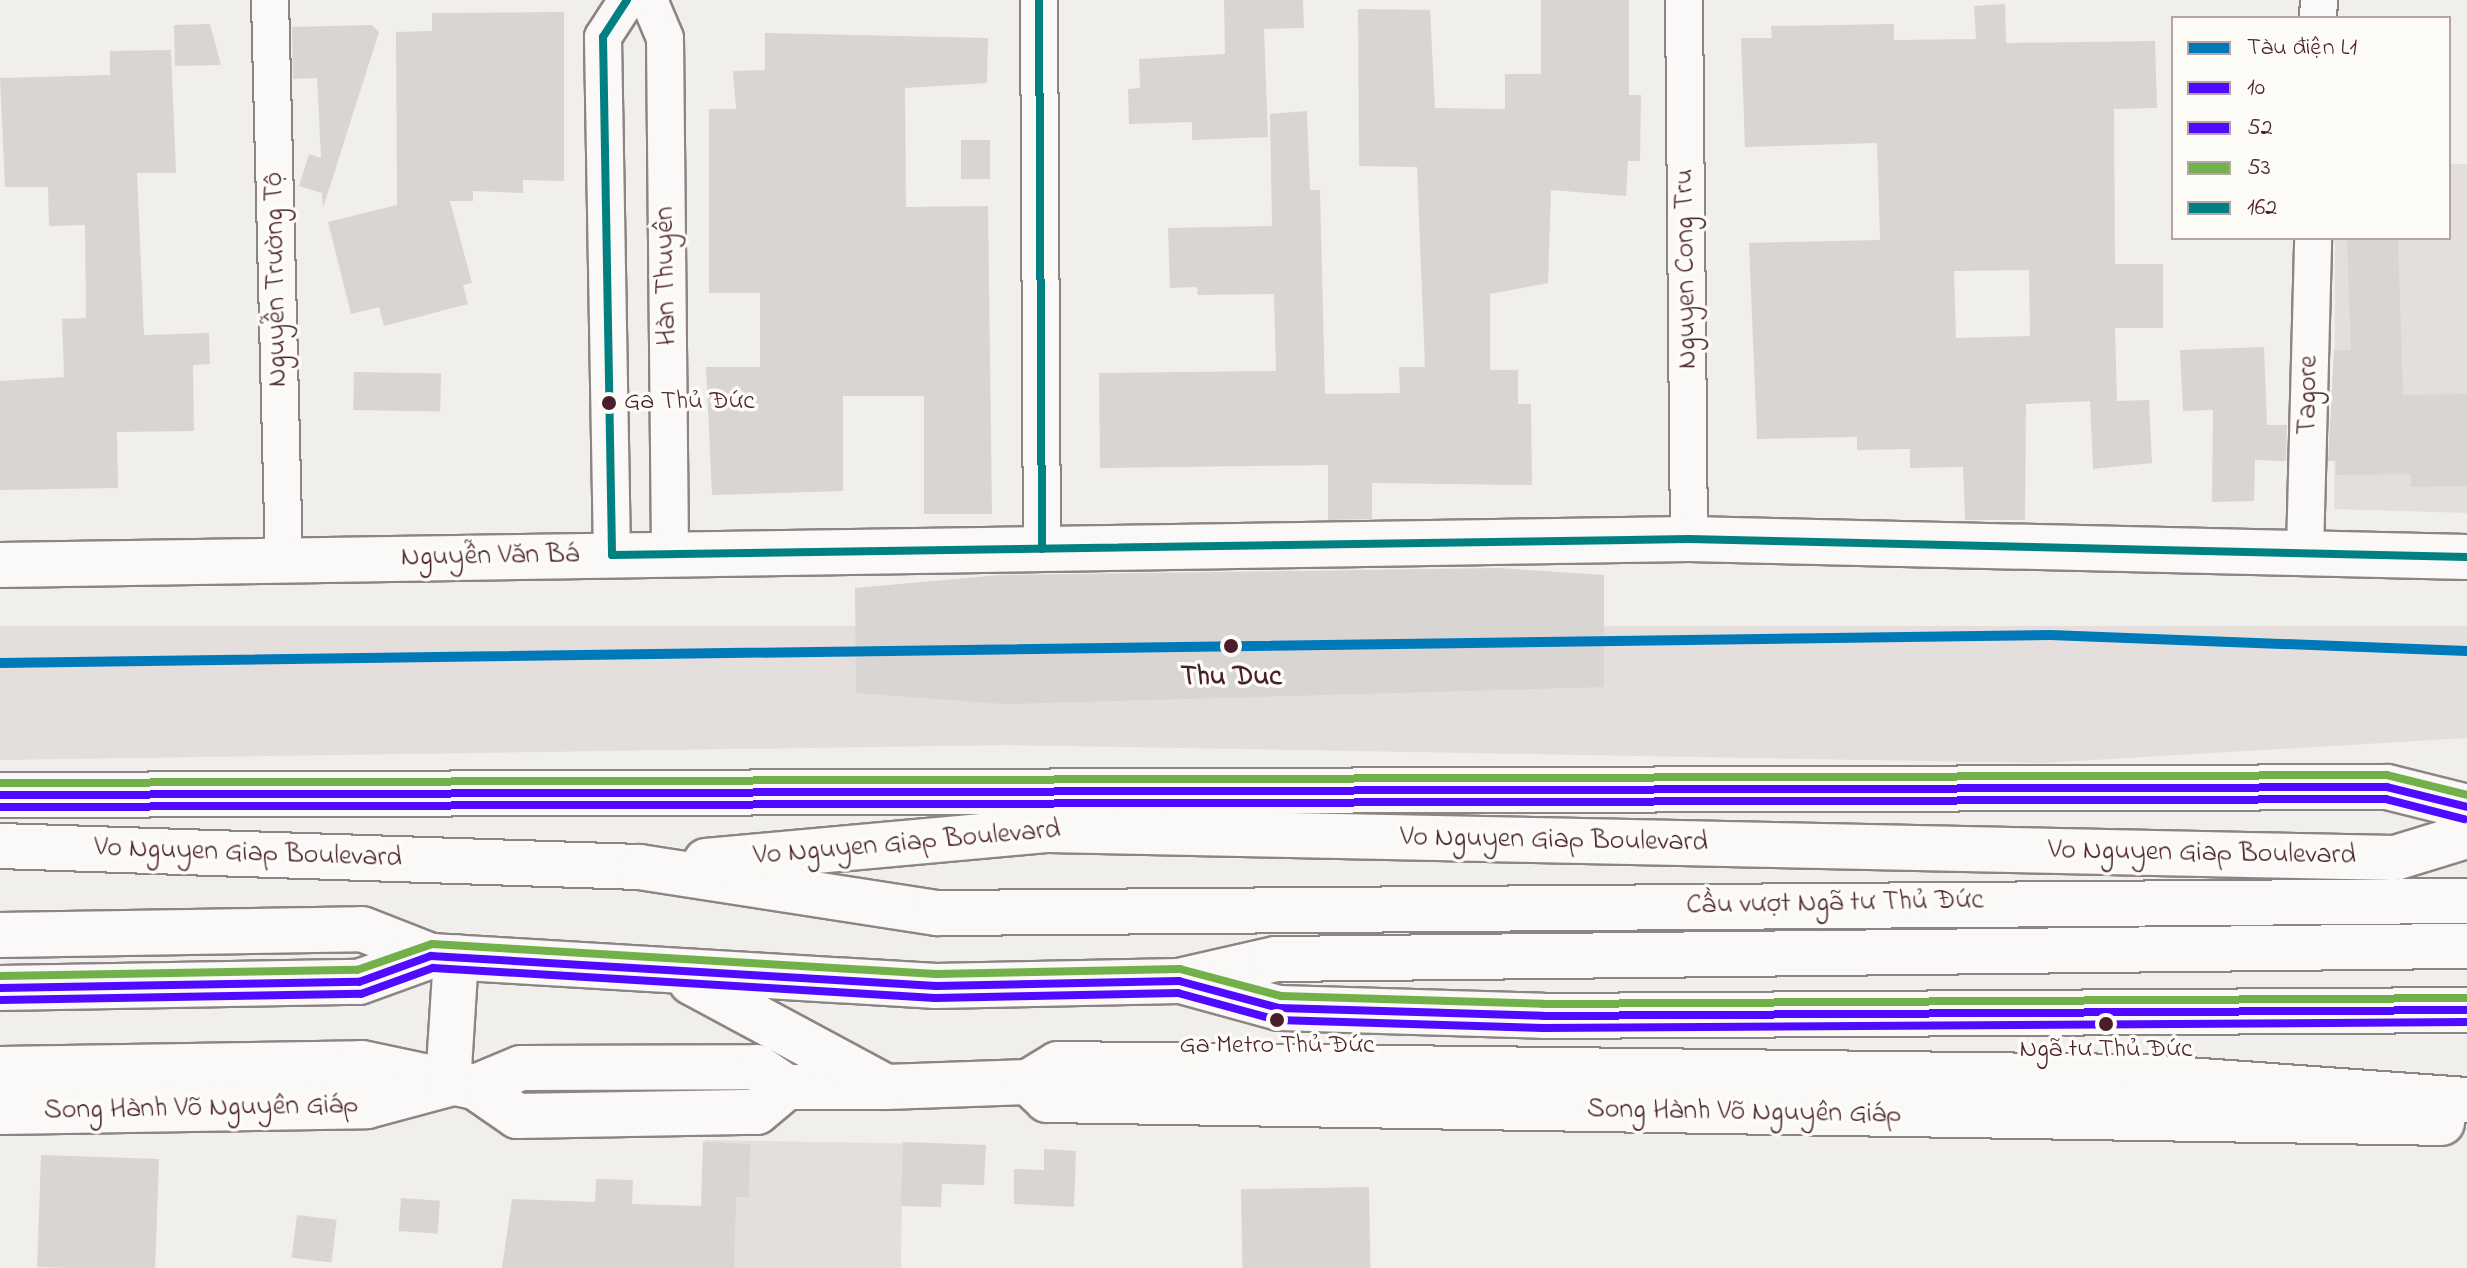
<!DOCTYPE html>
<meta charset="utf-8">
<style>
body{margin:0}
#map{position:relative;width:2467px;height:1268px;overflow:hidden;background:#f1efec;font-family:"Indie Flower",sans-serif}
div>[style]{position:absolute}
.built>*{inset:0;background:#e4dedd;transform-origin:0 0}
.green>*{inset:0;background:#e4dedc}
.building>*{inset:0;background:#d8d5d3;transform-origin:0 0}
.roads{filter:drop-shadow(2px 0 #8d8485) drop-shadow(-2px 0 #8d8485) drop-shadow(0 2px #8d8485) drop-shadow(0 -2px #8d8485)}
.minor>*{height:36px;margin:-18px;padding:0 18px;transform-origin:18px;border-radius:18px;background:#faf9f7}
.major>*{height:44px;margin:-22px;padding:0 22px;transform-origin:22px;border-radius:22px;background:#faf9f7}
.highway>*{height:44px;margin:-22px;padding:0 22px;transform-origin:22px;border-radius:22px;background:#faf9f7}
.bus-1>*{height:8px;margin:-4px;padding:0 4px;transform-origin:4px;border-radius:4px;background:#4f0aff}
.bus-2>*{height:8px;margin:-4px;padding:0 4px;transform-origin:4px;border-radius:4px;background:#4f0aff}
.bus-3>*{height:8px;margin:-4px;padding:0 4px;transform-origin:4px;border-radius:4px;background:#72b04a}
.bus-4>*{height:8px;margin:-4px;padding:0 4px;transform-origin:4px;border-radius:4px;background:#008080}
.metro-1>*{height:10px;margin:-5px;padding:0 5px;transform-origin:5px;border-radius:5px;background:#0079b8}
.dots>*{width:22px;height:22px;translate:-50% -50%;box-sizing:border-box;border:4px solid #fdfcf7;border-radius:50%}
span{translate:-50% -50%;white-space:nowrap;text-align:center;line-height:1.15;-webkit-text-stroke:7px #fdfcf7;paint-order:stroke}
.bus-label{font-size:26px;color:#4a1f2b}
.left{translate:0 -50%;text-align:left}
.street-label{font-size:28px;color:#4a1f2b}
.stop-label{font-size:28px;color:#4a1f2b;font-weight:700}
.legend{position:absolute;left:2171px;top:16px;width:280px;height:224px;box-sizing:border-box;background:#fdfcf7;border:2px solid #b5a4a5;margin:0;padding:10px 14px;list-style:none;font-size:24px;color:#4a1f2b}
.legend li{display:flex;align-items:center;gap:16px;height:40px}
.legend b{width:40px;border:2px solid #b5a4a5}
</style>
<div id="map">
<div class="built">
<i style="clip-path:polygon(2449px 164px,2467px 164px,2467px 513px,2334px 509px,2335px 238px,2449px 238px)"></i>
<i style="left:705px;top:1140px;width:198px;height:128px;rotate:1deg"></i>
</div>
<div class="green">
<i style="clip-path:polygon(0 626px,2467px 626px,2467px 738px,2043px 763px,1007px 745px,0 760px)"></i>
</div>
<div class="building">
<i style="clip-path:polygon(1224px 0,1303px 0,1304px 28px,1264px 29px,1268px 137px,1192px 140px,1192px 122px,1129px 124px,1128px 89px,1140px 88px,1139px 59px,1225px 54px)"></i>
<i style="clip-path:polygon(1541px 0,1629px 0,1629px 95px,1641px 95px,1640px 161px,1628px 161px,1626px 196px,1551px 190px,1548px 283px,1490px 294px,1490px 370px,1518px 370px,1518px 404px,1531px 404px,1532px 485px,1372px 483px,1372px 519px,1328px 520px,1328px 465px,1100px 468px,1099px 373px,1276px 371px,1274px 294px,1198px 295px,1197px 287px,1170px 288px,1168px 228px,1272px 226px,1270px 114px,1307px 111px,1310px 190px,1320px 190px,1325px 394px,1400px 393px,1399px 367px,1425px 367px,1417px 167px,1359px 166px,1358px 9px,1430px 10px,1435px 108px,1505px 109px,1505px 74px,1541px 74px)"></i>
<i style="clip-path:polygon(evenodd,2005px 4px,2006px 43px,2155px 41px,2157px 108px,2114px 109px,2115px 264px,2163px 264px,2163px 328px,2115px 328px,2117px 401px,2149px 400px,2152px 463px,2093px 469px,2090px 401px,2026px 404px,2025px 520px,1965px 520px,1963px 467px,1910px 468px,1910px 449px,1857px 450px,1857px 437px,1757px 439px,1749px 243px,1880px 240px,1877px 143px,1745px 147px,1741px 38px,1772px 38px,1771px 26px,1894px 24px,1894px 40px,1976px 39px,1974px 6px,2005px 4px,2029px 270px,2030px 336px,1956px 338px,1954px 271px,2029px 270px)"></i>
<i style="clip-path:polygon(564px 12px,564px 181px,523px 180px,523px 193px,473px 191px,473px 201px,450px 201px,472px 283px,463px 285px,468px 304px,384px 326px,379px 307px,351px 314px,328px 222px,397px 205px,396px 32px,432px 31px,432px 13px)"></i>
<i style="clip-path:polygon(210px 24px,221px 65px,175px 66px,174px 25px)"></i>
<i style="clip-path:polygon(372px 25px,379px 32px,323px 208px,322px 193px,299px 186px,309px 154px,321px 158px,317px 78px,293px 79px,292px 27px)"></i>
<i style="clip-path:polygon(765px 33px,988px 38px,987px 83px,905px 88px,906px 207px,988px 206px,992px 514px,924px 514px,924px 396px,843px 396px,843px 491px,712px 495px,706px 367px,760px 367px,760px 293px,709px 293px,709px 109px,736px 109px,733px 71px,765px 70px)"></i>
<i style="clip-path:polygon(171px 50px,176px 173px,137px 173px,144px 335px,209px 333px,210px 364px,193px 365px,194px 431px,117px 432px,118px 488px,0 490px,0 381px,64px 377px,62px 319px,86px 318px,85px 225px,49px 226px,48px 187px,5px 187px,0 78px,110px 75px,110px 51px)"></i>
<i style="left:961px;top:140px;width:29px;height:39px"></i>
<i style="clip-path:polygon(2347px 238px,2398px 238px,2403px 395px,2467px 394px,2467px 486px,2411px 487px,2411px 474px,2336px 475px,2336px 461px,2328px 461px,2334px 350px,2351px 350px)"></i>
<i style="clip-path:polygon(2264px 347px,2267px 425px,2287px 425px,2286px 461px,2255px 460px,2254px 501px,2212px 502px,2213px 410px,2183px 411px,2180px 350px)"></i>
<i style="left:354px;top:372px;width:87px;height:38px;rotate:1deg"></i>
<i style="clip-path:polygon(1499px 568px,1604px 575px,1604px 687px,1004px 704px,856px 693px,855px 588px,1000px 575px)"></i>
<i style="clip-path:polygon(703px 1142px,750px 1144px,749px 1197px,736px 1197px,734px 1268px,502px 1268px,512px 1199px,595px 1202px,596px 1179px,633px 1180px,632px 1204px,701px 1206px)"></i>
<i style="clip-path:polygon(903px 1142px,986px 1145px,984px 1185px,942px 1184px,941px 1207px,901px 1206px)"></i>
<i style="clip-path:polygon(1044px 1149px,1076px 1151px,1074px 1207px,1014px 1204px,1014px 1169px,1044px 1170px)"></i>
<i style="left:41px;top:1155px;width:118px;height:112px;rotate:2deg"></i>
<i style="left:1369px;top:1187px;width:81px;height:128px;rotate:89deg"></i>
<i style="left:401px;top:1198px;width:39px;height:33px;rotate:4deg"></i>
<i style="left:297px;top:1215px;width:40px;height:43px;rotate:7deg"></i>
</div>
<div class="roads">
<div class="minor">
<i style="left:270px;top:0;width:560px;rotate:88.57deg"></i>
<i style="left:649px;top:0;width:41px;rotate:67.2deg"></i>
<i style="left:665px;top:38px;width:516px;rotate:89.44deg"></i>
<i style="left:1039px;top:0;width:549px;rotate:89.69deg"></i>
<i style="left:1684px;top:0;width:539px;rotate:89.47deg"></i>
<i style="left:2318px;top:18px;width:18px;rotate:-87deg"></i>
<i style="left:2305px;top:551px;width:313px;rotate:-88.5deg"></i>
<i style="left:612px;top:555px;width:518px;rotate:-91deg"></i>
<i style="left:603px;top:37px;width:44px;rotate:-57deg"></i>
</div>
<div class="major">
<i style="left:0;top:565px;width:1689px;rotate:-0.88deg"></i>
<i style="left:1689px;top:539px;width:778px;rotate:1.33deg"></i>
<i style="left:0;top:1069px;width:362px;rotate:-0.9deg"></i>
<i style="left:362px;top:1063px;width:116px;rotate:12deg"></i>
<i style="left:475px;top:1087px;width:51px;rotate:34.6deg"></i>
<i style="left:517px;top:1116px;width:240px;rotate:-1deg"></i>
<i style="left:757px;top:1112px;width:39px;rotate:-40deg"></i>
<i style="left:1028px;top:1082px;width:26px;rotate:43deg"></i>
<i style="left:1047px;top:1100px;width:1395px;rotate:0.94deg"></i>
<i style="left:475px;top:1087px;width:50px;rotate:-22.4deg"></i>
<i style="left:521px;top:1068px;width:236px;rotate:-0.2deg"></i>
<i style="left:757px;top:1067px;width:36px;rotate:34deg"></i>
<i style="left:787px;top:1087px;width:99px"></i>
<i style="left:886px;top:1087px;width:142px;rotate:-2deg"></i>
<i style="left:1028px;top:1082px;width:35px;rotate:-31deg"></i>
<i style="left:1058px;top:1064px;width:1087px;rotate:0.69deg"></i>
<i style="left:2145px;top:1077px;width:323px;rotate:4.1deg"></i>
<i style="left:0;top:1112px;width:367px;rotate:-0.9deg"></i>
<i style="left:367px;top:1106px;width:81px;rotate:-15.1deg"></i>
</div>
<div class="highway">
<i style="left:0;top:795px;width:2387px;rotate:-0.19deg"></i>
<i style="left:2387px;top:787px;width:82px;rotate:14deg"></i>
<i style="left:0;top:846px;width:640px;rotate:1.88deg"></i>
<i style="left:640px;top:867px;width:301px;rotate:8.8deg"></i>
<i style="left:937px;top:913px;width:1530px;rotate:-0.45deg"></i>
<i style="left:706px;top:861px;width:344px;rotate:-5.2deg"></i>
<i style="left:1049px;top:830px;width:1346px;rotate:1.19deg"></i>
<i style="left:2395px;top:858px;width:75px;rotate:-17deg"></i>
<i style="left:0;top:935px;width:362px;rotate:-0.9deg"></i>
<i style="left:362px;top:929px;width:74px;rotate:21.4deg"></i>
<i style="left:431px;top:956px;width:506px;rotate:3.4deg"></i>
<i style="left:936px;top:986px;width:243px;rotate:-1.2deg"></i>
<i style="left:1179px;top:981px;width:99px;rotate:-12.8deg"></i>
<i style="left:1276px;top:959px;width:1191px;rotate:-0.63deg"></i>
<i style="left:1181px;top:981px;width:102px;rotate:15.4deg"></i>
<i style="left:1279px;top:1008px;width:264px;rotate:1.7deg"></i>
<i style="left:1543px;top:1016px;width:924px;rotate:-0.37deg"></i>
<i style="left:691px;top:982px;width:221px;rotate:28.3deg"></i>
<i style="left:0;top:988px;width:359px;rotate:-1deg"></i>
<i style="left:359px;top:982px;width:77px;rotate:-19.9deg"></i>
<i style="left:448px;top:1084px;width:127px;rotate:-86.4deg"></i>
</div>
</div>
<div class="bus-1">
<i style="left:0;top:795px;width:2387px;rotate:-0.19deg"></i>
<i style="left:2387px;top:787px;width:82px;rotate:14deg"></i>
<i style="left:0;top:988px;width:359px;rotate:-1deg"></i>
<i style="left:359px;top:982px;width:77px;rotate:-19.9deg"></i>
<i style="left:431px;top:956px;width:506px;rotate:3.4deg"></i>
<i style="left:936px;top:986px;width:243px;rotate:-1.2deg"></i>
<i style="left:1179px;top:981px;width:104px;rotate:15.1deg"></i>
<i style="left:1279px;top:1008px;width:264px;rotate:1.7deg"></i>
<i style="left:1543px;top:1016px;width:924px;rotate:-0.37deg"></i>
</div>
<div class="bus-2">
<i style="left:0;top:807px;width:2386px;rotate:-0.19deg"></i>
<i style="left:2386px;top:799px;width:81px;rotate:14.4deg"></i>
<i style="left:0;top:1000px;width:361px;rotate:-1deg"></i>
<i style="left:361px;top:994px;width:77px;rotate:-19.9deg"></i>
<i style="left:433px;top:968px;width:503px;rotate:3.42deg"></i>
<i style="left:935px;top:998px;width:243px;rotate:-1.2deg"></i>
<i style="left:1178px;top:993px;width:103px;rotate:15.3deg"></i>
<i style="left:1277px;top:1020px;width:266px;rotate:1.7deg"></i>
<i style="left:1543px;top:1028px;width:924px;rotate:-0.37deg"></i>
</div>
<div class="bus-3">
<i style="left:0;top:783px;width:2387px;rotate:-0.19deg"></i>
<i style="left:2387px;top:775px;width:82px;rotate:14deg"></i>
<i style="left:0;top:976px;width:357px;rotate:-1deg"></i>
<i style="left:357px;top:970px;width:79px;rotate:-19.1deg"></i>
<i style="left:432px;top:944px;width:505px;rotate:3.41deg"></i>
<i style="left:936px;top:974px;width:244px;rotate:-1.2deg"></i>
<i style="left:1180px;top:969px;width:105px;rotate:15deg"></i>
<i style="left:1281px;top:996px;width:262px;rotate:1.7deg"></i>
<i style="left:1543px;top:1004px;width:924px;rotate:-0.37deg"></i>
</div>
<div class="bus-4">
<i style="left:627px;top:0;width:44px;rotate:123deg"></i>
<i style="left:603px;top:37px;width:518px;rotate:89deg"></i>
<i style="left:612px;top:555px;width:1077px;rotate:-0.85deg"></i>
<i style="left:1689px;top:539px;width:778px;rotate:1.33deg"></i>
<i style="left:1039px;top:0;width:549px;rotate:89.69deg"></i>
</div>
<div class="metro-1">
<i style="left:0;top:663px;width:2050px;rotate:-0.78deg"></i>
<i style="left:2050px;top:635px;width:417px;rotate:2.2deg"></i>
</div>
<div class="dots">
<i style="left:609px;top:403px;background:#4a1f2b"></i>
<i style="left:1231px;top:646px;background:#4a1f2b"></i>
<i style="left:1277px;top:1020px;background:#4a1f2b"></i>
<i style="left:2106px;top:1024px;background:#4a1f2b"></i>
</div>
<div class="bus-label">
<span class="left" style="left:624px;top:403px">Ga Thủ Đức</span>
<span style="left:1277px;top:1047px">Ga Metro Thủ Đức</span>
<span style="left:2106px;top:1051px">Ngã tư Thủ Đức</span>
</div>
<div class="street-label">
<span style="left:1687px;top:269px;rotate:-91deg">Nguyen Cong Tru</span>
<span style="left:667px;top:276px;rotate:-91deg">Hàn Thuyên</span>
<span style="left:277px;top:280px;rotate:-91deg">Nguyễn Trường Tộ</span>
<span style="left:2309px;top:395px;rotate:-89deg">Tagore</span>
<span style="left:490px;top:557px;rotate:-1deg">Nguyễn Văn Bá</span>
<span style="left:1554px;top:841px;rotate:1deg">Vo Nguyen Giap Boulevard</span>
<span style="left:907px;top:844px;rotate:-5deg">Vo Nguyen Giap Boulevard</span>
<span style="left:248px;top:854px;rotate:2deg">Vo Nguyen Giap Boulevard</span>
<span style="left:2202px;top:854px;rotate:1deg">Vo Nguyen Giap Boulevard</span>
<span style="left:1835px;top:904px;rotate:-1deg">Cầu vượt Ngã tư Thủ Đức</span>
<span style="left:201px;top:1109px;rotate:-1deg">Song Hành Võ Nguyên Giáp</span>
<span style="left:1744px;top:1113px;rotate:1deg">Song Hành Võ Nguyên Giáp</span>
</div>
<div class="stop-label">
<span style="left:1231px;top:678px">Thu Duc</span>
</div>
<ul class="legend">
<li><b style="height:10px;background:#0079b8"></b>Tàu điện L1</li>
<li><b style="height:10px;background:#4f0aff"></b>10</li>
<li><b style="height:10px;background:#4f0aff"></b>52</li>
<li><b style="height:10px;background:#72b04a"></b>53</li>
<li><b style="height:10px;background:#008080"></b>162</li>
</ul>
</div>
